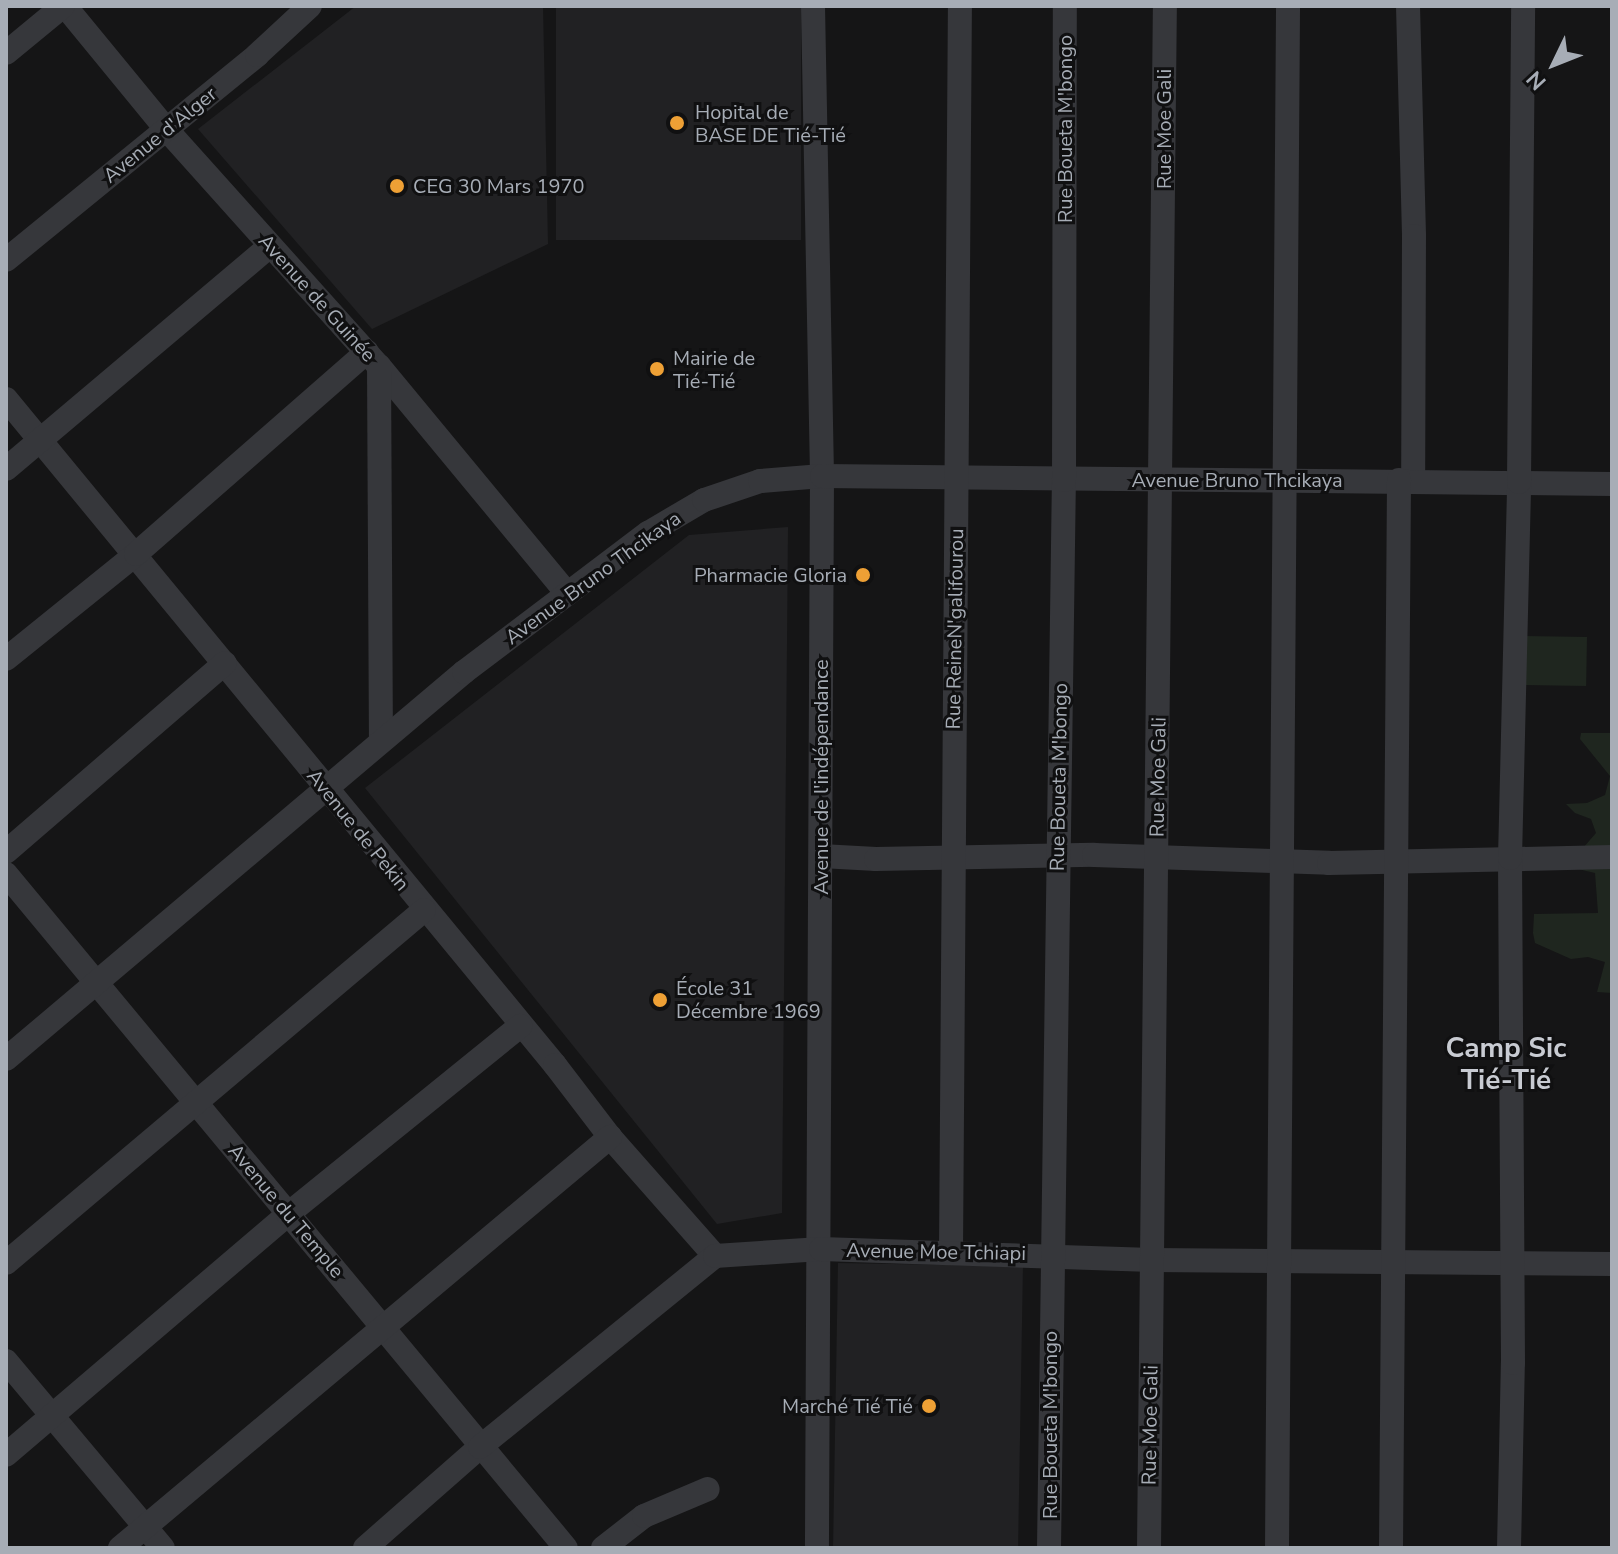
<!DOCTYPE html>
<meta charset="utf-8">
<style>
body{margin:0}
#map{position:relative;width:1618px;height:1554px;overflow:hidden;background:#151516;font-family:"Nunito Sans",sans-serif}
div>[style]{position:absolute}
.built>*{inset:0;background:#212123;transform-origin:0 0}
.green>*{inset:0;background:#1f261f;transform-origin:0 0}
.minor>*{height:24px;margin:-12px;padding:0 12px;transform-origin:12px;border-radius:12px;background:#36373b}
.dots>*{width:22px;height:22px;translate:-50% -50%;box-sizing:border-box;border:4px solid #101011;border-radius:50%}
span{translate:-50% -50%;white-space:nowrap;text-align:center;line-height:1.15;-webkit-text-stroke:6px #101011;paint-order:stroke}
.poi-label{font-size:20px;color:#a7adb6}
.left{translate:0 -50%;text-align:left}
.right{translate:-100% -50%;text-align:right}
.street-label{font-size:20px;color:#a7adb6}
.district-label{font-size:28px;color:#c8cbd2;font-weight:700}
.frame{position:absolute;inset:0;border:8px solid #a7adb6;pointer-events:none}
.north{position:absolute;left:1514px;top:24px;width:80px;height:80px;-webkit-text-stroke:6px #101011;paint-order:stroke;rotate:227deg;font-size:22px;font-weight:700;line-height:32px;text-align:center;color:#a7adb6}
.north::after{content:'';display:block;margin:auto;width:28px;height:36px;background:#a7adb6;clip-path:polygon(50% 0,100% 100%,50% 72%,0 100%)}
</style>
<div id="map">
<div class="built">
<i style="clip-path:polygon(356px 6px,543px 6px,548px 244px,372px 329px,198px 129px)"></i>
<i style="left:556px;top:6px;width:245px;height:234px"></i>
<i style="clip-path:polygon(788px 527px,782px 1213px,717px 1224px,365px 788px,689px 535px)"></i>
<i style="left:838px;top:1263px;width:185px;height:285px;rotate:1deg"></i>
</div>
<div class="green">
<i style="left:1525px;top:636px;width:62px;height:49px;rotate:1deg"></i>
<i style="clip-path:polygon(1581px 733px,1612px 733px,1612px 855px,1583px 848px,1596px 833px,1591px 819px,1575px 813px,1566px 804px,1587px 803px,1605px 795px,1610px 776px,1580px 739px)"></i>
<i style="clip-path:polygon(1612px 864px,1612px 993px,1597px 992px,1605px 962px,1588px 957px,1571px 959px,1535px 943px,1533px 933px,1534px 914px,1598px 913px,1595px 873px,1578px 869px)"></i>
</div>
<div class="minor">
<i style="left:65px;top:6px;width:161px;rotate:50.6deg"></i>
<i style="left:167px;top:130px;width:317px;rotate:48.1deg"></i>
<i style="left:379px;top:366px;width:293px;rotate:50.4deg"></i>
<i style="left:813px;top:6px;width:470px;rotate:88.9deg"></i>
<i style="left:822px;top:476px;width:1072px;rotate:90.27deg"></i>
<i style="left:1408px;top:6px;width:230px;rotate:88.5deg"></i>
<i style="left:1414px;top:236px;width:244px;rotate:90.2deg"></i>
<i style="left:6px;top:53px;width:74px;rotate:-39.5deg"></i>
<i style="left:6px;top:260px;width:324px;rotate:-39.2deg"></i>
<i style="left:257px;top:55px;width:72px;rotate:-42.8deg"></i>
<i style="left:379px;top:366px;width:374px;rotate:89.7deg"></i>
<i style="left:6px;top:399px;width:863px;rotate:50.5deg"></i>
<i style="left:555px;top:1065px;width:91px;rotate:52.6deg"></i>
<i style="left:610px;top:1137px;width:159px;rotate:48.6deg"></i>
<i style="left:6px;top:469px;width:346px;rotate:-40.2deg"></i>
<i style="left:6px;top:659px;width:167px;rotate:-38.9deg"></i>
<i style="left:136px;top:554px;width:307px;rotate:-41.2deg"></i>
<i style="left:6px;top:852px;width:289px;rotate:-40.8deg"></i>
<i style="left:821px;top:856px;width:55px;rotate:3.1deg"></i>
<i style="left:876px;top:859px;width:218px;rotate:-1.1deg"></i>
<i style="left:1094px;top:855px;width:235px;rotate:1.9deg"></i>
<i style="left:1329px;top:863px;width:283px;rotate:-1.2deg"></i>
<i style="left:6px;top:874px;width:876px;rotate:50.28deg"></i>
<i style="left:6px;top:1059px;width:600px;rotate:-40.2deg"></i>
<i style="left:464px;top:672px;width:231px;rotate:-37.1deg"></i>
<i style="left:648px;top:533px;width:65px;rotate:-30.5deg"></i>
<i style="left:704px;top:500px;width:59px;rotate:-18.7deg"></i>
<i style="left:760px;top:481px;width:62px;rotate:-4.6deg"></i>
<i style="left:822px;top:476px;width:790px;rotate:0.58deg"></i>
<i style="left:951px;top:1252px;width:1246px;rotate:-89.59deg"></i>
<i style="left:6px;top:1263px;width:547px;rotate:-40.18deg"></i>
<i style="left:6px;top:1361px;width:244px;rotate:50deg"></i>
<i style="left:6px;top:1455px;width:371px;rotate:-40.5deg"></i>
<i style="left:288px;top:1214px;width:299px;rotate:-39deg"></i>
<i style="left:120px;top:1548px;width:640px;rotate:-39.99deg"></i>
<i style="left:365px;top:1548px;width:153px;rotate:-41.3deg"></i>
<i style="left:480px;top:1447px;width:303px;rotate:-39.1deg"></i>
<i style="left:715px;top:1256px;width:106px;rotate:-3.8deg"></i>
<i style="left:821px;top:1249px;width:331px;rotate:1.9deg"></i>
<i style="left:1152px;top:1260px;width:460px;rotate:0.5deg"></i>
<i style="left:603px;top:1548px;width:52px;rotate:-38deg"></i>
<i style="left:644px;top:1516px;width:69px;rotate:-22.9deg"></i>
<i style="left:1049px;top:1548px;width:1068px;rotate:-89.2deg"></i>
<i style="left:1064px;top:480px;width:474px;rotate:-89.9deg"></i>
<i style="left:1149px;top:1548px;width:1542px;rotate:-89.41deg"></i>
<i style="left:1277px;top:1548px;width:1542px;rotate:-89.59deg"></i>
<i style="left:1391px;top:1548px;width:1068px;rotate:-89.57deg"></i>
<i style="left:1509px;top:1548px;width:185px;rotate:-88.8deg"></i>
<i style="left:1513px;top:1363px;width:505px;rotate:-90.34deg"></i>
<i style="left:1510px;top:858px;width:376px;rotate:-88.6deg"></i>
<i style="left:1519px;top:482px;width:476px;rotate:-89.5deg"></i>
</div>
<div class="dots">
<i style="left:677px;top:123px;background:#eea035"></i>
<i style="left:397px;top:186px;background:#eea035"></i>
<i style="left:657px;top:369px;background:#eea035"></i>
<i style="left:863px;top:575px;background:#eea035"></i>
<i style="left:660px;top:1000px;background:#eea035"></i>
<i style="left:929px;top:1406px;background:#eea035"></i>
</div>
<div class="poi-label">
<span class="left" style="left:695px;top:124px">Hopital de<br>BASE DE Tié-Tié</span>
<span class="left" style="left:413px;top:186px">CEG 30 Mars 1970</span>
<span class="left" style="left:673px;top:370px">Mairie de<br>Tié-Tié</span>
<span class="right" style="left:847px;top:575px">Pharmacie Gloria</span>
<span class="left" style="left:676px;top:1000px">École 31<br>Décembre 1969</span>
<span class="right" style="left:913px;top:1406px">Marché Tié Tié</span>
</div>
<div class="street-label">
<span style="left:1065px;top:129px;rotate:-90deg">Rue Boueta M'bongo</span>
<span style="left:1164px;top:129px;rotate:-90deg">Rue Moe Gali</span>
<span style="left:160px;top:135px;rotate:-39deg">Avenue d'Alger</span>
<span style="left:317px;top:298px;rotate:48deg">Avenue de Guinée</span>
<span style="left:1237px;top:480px">Avenue Bruno Thcikaya</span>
<span style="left:593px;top:578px;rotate:-36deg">Avenue Bruno Thcikaya</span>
<span style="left:955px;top:629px;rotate:-89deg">Rue ReineN'galifourou</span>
<span style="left:821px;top:777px;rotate:-90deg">Avenue de l'indépendance</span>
<span style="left:1059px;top:777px;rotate:-89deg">Rue Boueta M'bongo</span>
<span style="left:1158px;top:777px;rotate:-89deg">Rue Moe Gali</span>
<span style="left:358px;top:830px;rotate:51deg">Avenue de Pekin</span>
<span style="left:286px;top:1211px;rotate:50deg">Avenue du Temple</span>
<span style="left:936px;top:1252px;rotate:1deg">Avenue Moe Tchiapi</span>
<span style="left:1050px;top:1425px;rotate:-90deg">Rue Boueta M'bongo</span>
<span style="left:1150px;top:1425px;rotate:-89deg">Rue Moe Gali</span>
</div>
<div class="district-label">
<span style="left:1506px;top:1064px">Camp Sic<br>Tié-Tié</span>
</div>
<div class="frame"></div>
<div class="north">N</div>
</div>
